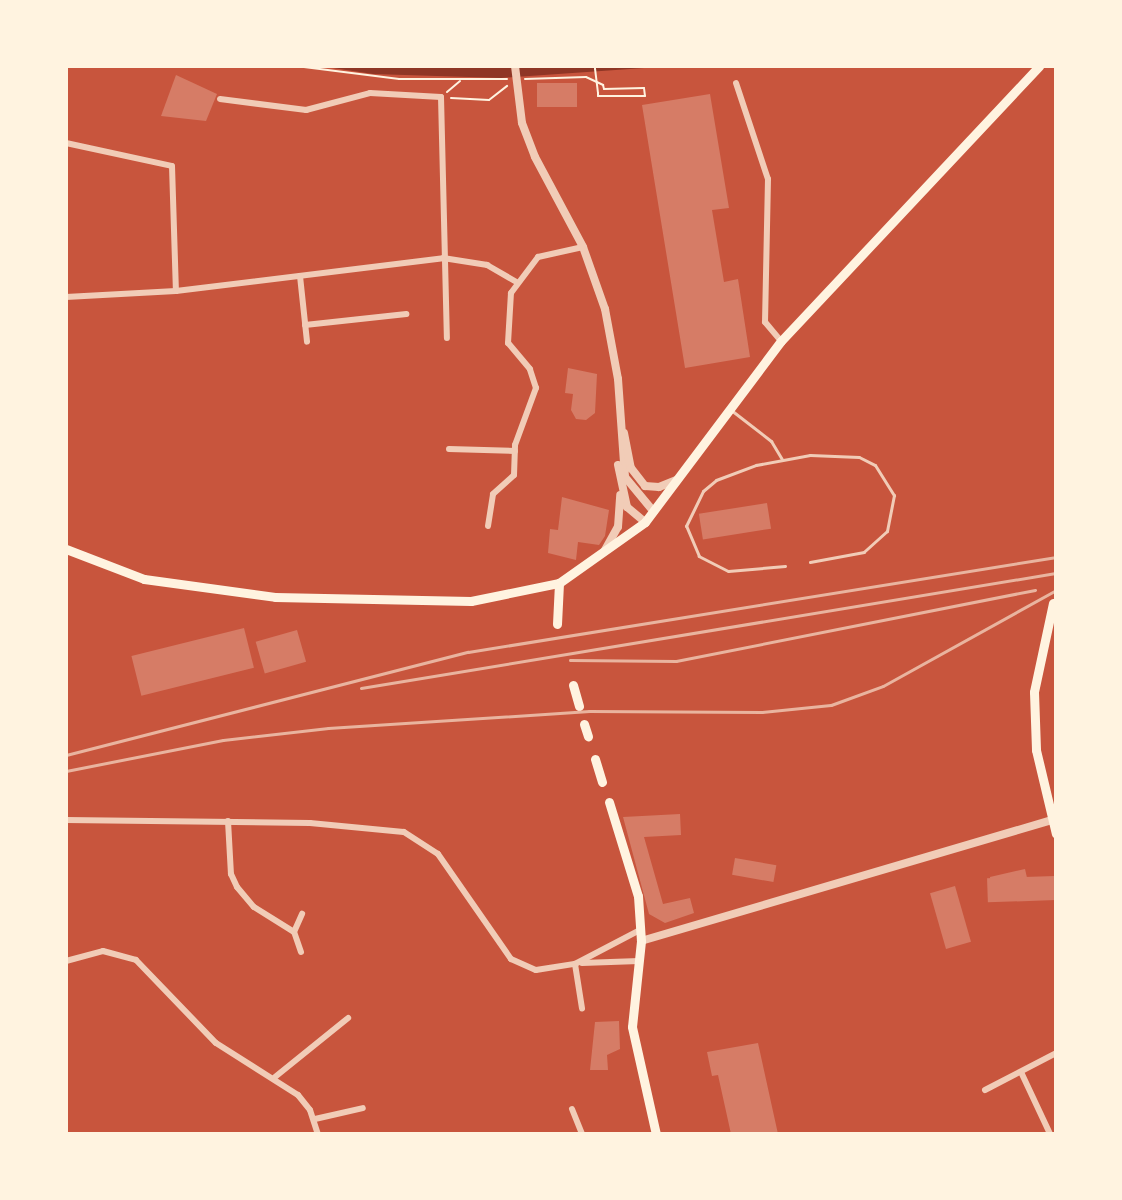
<!DOCTYPE html>
<html>
<head>
<meta charset="utf-8">
<style>
  body { margin:0 }
  #map { position:relative; width:1122px; height:1200px; overflow:hidden; background:#c8553d; font-family:"Noto Sans",sans-serif }
  div>[style] { position:absolute }
  .water>* { inset:0; background:#8f3625 }
  .building>* { inset:0; background:#d67c66; transform-origin:0 0 }
  .path>* { height:2px; margin:-1px; padding:0 1px; transform-origin:1px; border-radius:1px; background:#fff3e0 }
  .service>* { height:3px; margin:-1.5px; padding:0 1.5px; transform-origin:1.5px; border-radius:1.5px; background:#f1ccb7 }
  .minor>* { height:6px; margin:-3px; padding:0 3px; transform-origin:3px; border-radius:3px; background:#f1ccb7 }
  .tertiary>* { height:8px; margin:-4px; padding:0 4px; transform-origin:4px; border-radius:4px; background:#f1ccb7 }
  .secondary>* { height:9px; margin:-4.5px; padding:0 4.5px; transform-origin:4.5px; border-radius:4.5px; background:#fff3e0 }
  .rail>* { height:3px; margin:-1.5px; padding:0 1.5px; transform-origin:1.5px; border-radius:1.5px; background:#e9b49f }
  span { translate:-50% -50%; white-space:nowrap; text-align:center; line-height:1.15; -webkit-text-stroke:8px #fff3e0; paint-order:stroke }
  .frame { position:absolute; inset:0; border:68px solid #fff3e0; pointer-events:none }
</style>
</head>
<body>
<div id="map">
  <div class="water">
    <i style="clip-path:polygon(319px 66px,673px 66px,501px 78px,373px 74px)"></i>
  </div>
  <div class="building">
    <i style="clip-path:polygon(176px 75px,217px 94px,206px 121px,161px 116px)"></i>
    <i style="left:537px;top:83px;width:40px;height:24px"></i>
    <i style="clip-path:polygon(710px 94px,729px 208px,712px 210px,724px 282px,738px 279px,750px 357px,685px 368px,642px 105px)"></i>
    <i style="clip-path:polygon(568px 368px,597px 374px,595px 413px,586px 420px,576px 419px,571px 410px,573px 394px,565px 393px)"></i>
    <i style="clip-path:polygon(562px 497px,609px 510px,605px 536px,599px 545px,578px 542px,576px 560px,548px 553px,550px 529px,558px 530px)"></i>
    <i style="left:767px;top:503px;width:26px;height:69px;rotate:81deg"></i>
    <i style="left:244px;top:628px;width:41px;height:116px;rotate:76deg"></i>
    <i style="left:297px;top:630px;width:33px;height:43px;rotate:74deg"></i>
    <i style="clip-path:polygon(680px 814px,681px 835px,644px 837px,663px 904px,690px 898px,694px 913px,665px 923px,649px 914px,623px 817px)"></i>
    <i style="left:735px;top:858px;width:42px;height:17px;rotate:10deg"></i>
    <i style="left:1025px;top:869px;width:13px;height:36px;rotate:77deg"></i>
    <i style="left:1055px;top:876px;width:24px;height:68px;rotate:88deg"></i>
    <i style="left:955px;top:886px;width:58px;height:26px;rotate:74deg"></i>
    <i style="clip-path:polygon(619px 1021px,620px 1049px,607px 1055px,608px 1070px,590px 1070px,595px 1022px)"></i>
    <i style="clip-path:polygon(758px 1043px,778px 1134px,731px 1134px,718px 1075px,712px 1076px,707px 1052px)"></i>
  </div>
  <div class="path">
    <i style="left:296px;top:66px;width:104px;rotate:7.2deg"></i>
    <i style="left:399px;top:79px;width:108px"></i>
    <i style="left:525px;top:79px;width:61px;rotate:-1.9deg"></i>
    <i style="left:586px;top:77px;width:19px;rotate:25deg"></i>
    <i style="left:603px;top:85px;width:4px;rotate:76deg"></i>
    <i style="left:604px;top:89px;width:40px;rotate:-1.4deg"></i>
    <i style="left:644px;top:88px;width:8px;rotate:83deg"></i>
    <i style="left:645px;top:96px;width:47px;rotate:180deg"></i>
    <i style="left:598px;top:96px;width:3px;rotate:-90deg"></i>
    <i style="left:598px;top:93px;width:24px;rotate:-97deg"></i>
    <i style="left:595px;top:69px;width:3px;rotate:-90deg"></i>
    <i style="left:447px;top:92px;width:17px;rotate:-40deg"></i>
    <i style="left:451px;top:98px;width:38px;rotate:3deg"></i>
    <i style="left:489px;top:100px;width:23px;rotate:-38deg"></i>
  </div>
  <div class="service">
    <i style="left:731px;top:410px;width:51px;rotate:37.8deg"></i>
    <i style="left:771px;top:441px;width:21px;rotate:59deg"></i>
    <i style="left:785px;top:566px;width:57px;rotate:175deg"></i>
    <i style="left:728px;top:571px;width:33px;rotate:-153deg"></i>
    <i style="left:699px;top:556px;width:33px;rotate:-113deg"></i>
    <i style="left:686px;top:526px;width:39px;rotate:-64deg"></i>
    <i style="left:703px;top:491px;width:17px;rotate:-40deg"></i>
    <i style="left:716px;top:480px;width:43px;rotate:-20.6deg"></i>
    <i style="left:756px;top:465px;width:55px;rotate:-10.5deg"></i>
    <i style="left:810px;top:455px;width:49px;rotate:2.3deg"></i>
    <i style="left:859px;top:457px;width:18px;rotate:27deg"></i>
    <i style="left:875px;top:465px;width:36px;rotate:58deg"></i>
    <i style="left:894px;top:495px;width:37px;rotate:101deg"></i>
    <i style="left:887px;top:531px;width:31px;rotate:138deg"></i>
    <i style="left:864px;top:552px;width:55px;rotate:169.5deg"></i>
  </div>
  <div class="minor">
    <i style="left:736px;top:83px;width:101px;rotate:71.6deg"></i>
    <i style="left:768px;top:179px;width:143px;rotate:91.2deg"></i>
    <i style="left:765px;top:322px;width:25px;rotate:50deg"></i>
    <i style="left:220px;top:99px;width:87px;rotate:7.3deg"></i>
    <i style="left:306px;top:110px;width:66px;rotate:-14.9deg"></i>
    <i style="left:370px;top:93px;width:71px;rotate:3.2deg"></i>
    <i style="left:441px;top:97px;width:241px;rotate:88.6deg"></i>
    <i style="left:66px;top:143px;width:108px;rotate:12.2deg"></i>
    <i style="left:172px;top:166px;width:125px;rotate:88.2deg"></i>
    <i style="left:300px;top:276px;width:66px;rotate:83.9deg"></i>
    <i style="left:66px;top:297px;width:110px;rotate:-3.1deg"></i>
    <i style="left:176px;top:291px;width:269px;rotate:-7deg"></i>
    <i style="left:443px;top:258px;width:45px;rotate:9deg"></i>
    <i style="left:487px;top:265px;width:34px;rotate:30deg"></i>
    <i style="left:305px;top:325px;width:102px;rotate:-6.2deg"></i>
    <i style="left:449px;top:449px;width:66px;rotate:1.7deg"></i>
    <i style="left:488px;top:526px;width:32px;rotate:-81deg"></i>
    <i style="left:493px;top:494px;width:28px;rotate:-42deg"></i>
    <i style="left:514px;top:475px;width:30px;rotate:-88deg"></i>
    <i style="left:515px;top:445px;width:61px;rotate:-69.8deg"></i>
    <i style="left:536px;top:388px;width:20px;rotate:-108deg"></i>
    <i style="left:530px;top:369px;width:34px;rotate:-130deg"></i>
    <i style="left:508px;top:343px;width:50px;rotate:-86.6deg"></i>
    <i style="left:511px;top:293px;width:45px;rotate:-53.1deg"></i>
    <i style="left:538px;top:257px;width:46px;rotate:-12.5deg"></i>
    <i style="left:66px;top:820px;width:244px;rotate:0.7deg"></i>
    <i style="left:310px;top:823px;width:94px;rotate:5.5deg"></i>
    <i style="left:404px;top:832px;width:40px;rotate:32.9deg"></i>
    <i style="left:438px;top:854px;width:128px;rotate:55.2deg"></i>
    <i style="left:511px;top:959px;width:27px;rotate:24deg"></i>
    <i style="left:536px;top:970px;width:39px;rotate:-9deg"></i>
    <i style="left:575px;top:964px;width:73px;rotate:-27.6deg"></i>
    <i style="left:228px;top:821px;width:53px;rotate:86.8deg"></i>
    <i style="left:231px;top:874px;width:14px;rotate:65deg"></i>
    <i style="left:237px;top:887px;width:26px;rotate:50deg"></i>
    <i style="left:254px;top:907px;width:47px;rotate:32deg"></i>
    <i style="left:301px;top:952px;width:21px;rotate:-109deg"></i>
    <i style="left:294px;top:932px;width:20px;rotate:-66deg"></i>
    <i style="left:66px;top:961px;width:38px;rotate:-15deg"></i>
    <i style="left:103px;top:951px;width:34px;rotate:15deg"></i>
    <i style="left:136px;top:960px;width:115px;rotate:46.1deg"></i>
    <i style="left:216px;top:1043px;width:97px;rotate:32.4deg"></i>
    <i style="left:298px;top:1095px;width:19px;rotate:51deg"></i>
    <i style="left:310px;top:1110px;width:25px;rotate:72deg"></i>
    <i style="left:582px;top:963px;width:57px;rotate:-2deg"></i>
    <i style="left:575px;top:964px;width:45px;rotate:81deg"></i>
    <i style="left:1021px;top:1072px;width:68px;rotate:64.9deg"></i>
    <i style="left:275px;top:1077px;width:94px;rotate:-38.9deg"></i>
    <i style="left:985px;top:1090px;width:80px;rotate:-27.5deg"></i>
    <i style="left:572px;top:1109px;width:27px;rotate:68deg"></i>
    <i style="left:315px;top:1119px;width:49px;rotate:-12.9deg"></i>
  </div>
  <div class="tertiary">
    <i style="left:515px;top:66px;width:57px;rotate:83deg"></i>
    <i style="left:522px;top:123px;width:36px;rotate:69deg"></i>
    <i style="left:535px;top:157px;width:102px;rotate:61.9deg"></i>
    <i style="left:583px;top:247px;width:66px;rotate:70.5deg"></i>
    <i style="left:605px;top:309px;width:71px;rotate:79.5deg"></i>
    <i style="left:618px;top:379px;width:98px;rotate:85.9deg"></i>
    <i style="left:625px;top:477px;width:45px;rotate:50.4deg"></i>
    <i style="left:624px;top:433px;width:36px;rotate:79deg"></i>
    <i style="left:631px;top:468px;width:23px;rotate:52deg"></i>
    <i style="left:645px;top:486px;width:14px;rotate:4deg"></i>
    <i style="left:659px;top:487px;width:18px;rotate:-22deg"></i>
    <i style="left:618px;top:465px;width:43px;rotate:77.9deg"></i>
    <i style="left:627px;top:507px;width:23px;rotate:40deg"></i>
    <i style="left:605px;top:550px;width:26px;rotate:-61deg"></i>
    <i style="left:618px;top:527px;width:32px;rotate:-86deg"></i>
    <i style="left:641px;top:941px;width:427px;rotate:-16.4deg"></i>
  </div>
  <div class="secondary">
    <i style="left:66px;top:549px;width:84px;rotate:21deg"></i>
    <i style="left:144px;top:579px;width:132px;rotate:7.8deg"></i>
    <i style="left:275px;top:597px;width:196px;rotate:1.2deg"></i>
    <i style="left:471px;top:601px;width:90px;rotate:-11.6deg"></i>
    <i style="left:559px;top:583px;width:105px;rotate:-35.3deg"></i>
    <i style="left:645px;top:522px;width:226px;rotate:-53.1deg"></i>
    <i style="left:781px;top:341px;width:377px;rotate:-46.8deg"></i>
    <i style="left:1053px;top:603px;width:91px;rotate:102.1deg"></i>
    <i style="left:1034px;top:692px;width:58px;rotate:88deg"></i>
    <i style="left:1036px;top:750px;width:86px;rotate:76.6deg"></i>
    <i style="left:557px;top:624px;width:41px;rotate:-87.2deg"></i>
    <i style="left:573px;top:685px;width:22px;rotate:74deg"></i>
    <i style="left:584px;top:724px;width:13px;rotate:72deg"></i>
    <i style="left:595px;top:759px;width:24px;rotate:73deg"></i>
    <i style="left:609px;top:802px;width:98px;rotate:72.9deg"></i>
    <i style="left:638px;top:896px;width:45px;rotate:86.2deg"></i>
    <i style="left:641px;top:941px;width:86px;rotate:96deg"></i>
    <i style="left:632px;top:1027px;width:110px;rotate:77.4deg"></i>
  </div>
  <div class="rail">
    <i style="left:570px;top:660px;width:106px;rotate:0.5deg"></i>
    <i style="left:676px;top:661px;width:366px;rotate:-11.2deg"></i>
    <i style="left:361px;top:688px;width:704px;rotate:-9.4deg"></i>
    <i style="left:66px;top:755px;width:415px;rotate:-14.4deg"></i>
    <i style="left:468px;top:652px;width:596px;rotate:-9.18deg"></i>
    <i style="left:66px;top:771px;width:160px;rotate:-11.2deg"></i>
    <i style="left:223px;top:740px;width:106px;rotate:-6.5deg"></i>
    <i style="left:328px;top:728px;width:262px;rotate:-3.7deg"></i>
    <i style="left:589px;top:711px;width:173px;rotate:0.3deg"></i>
    <i style="left:762px;top:712px;width:69px;rotate:-5.8deg"></i>
    <i style="left:831px;top:705px;width:55px;rotate:-20.1deg"></i>
    <i style="left:883px;top:686px;width:198px;rotate:-29deg"></i>
  </div>
  <div class="frame"></div>
</div>
</body>
</html>
